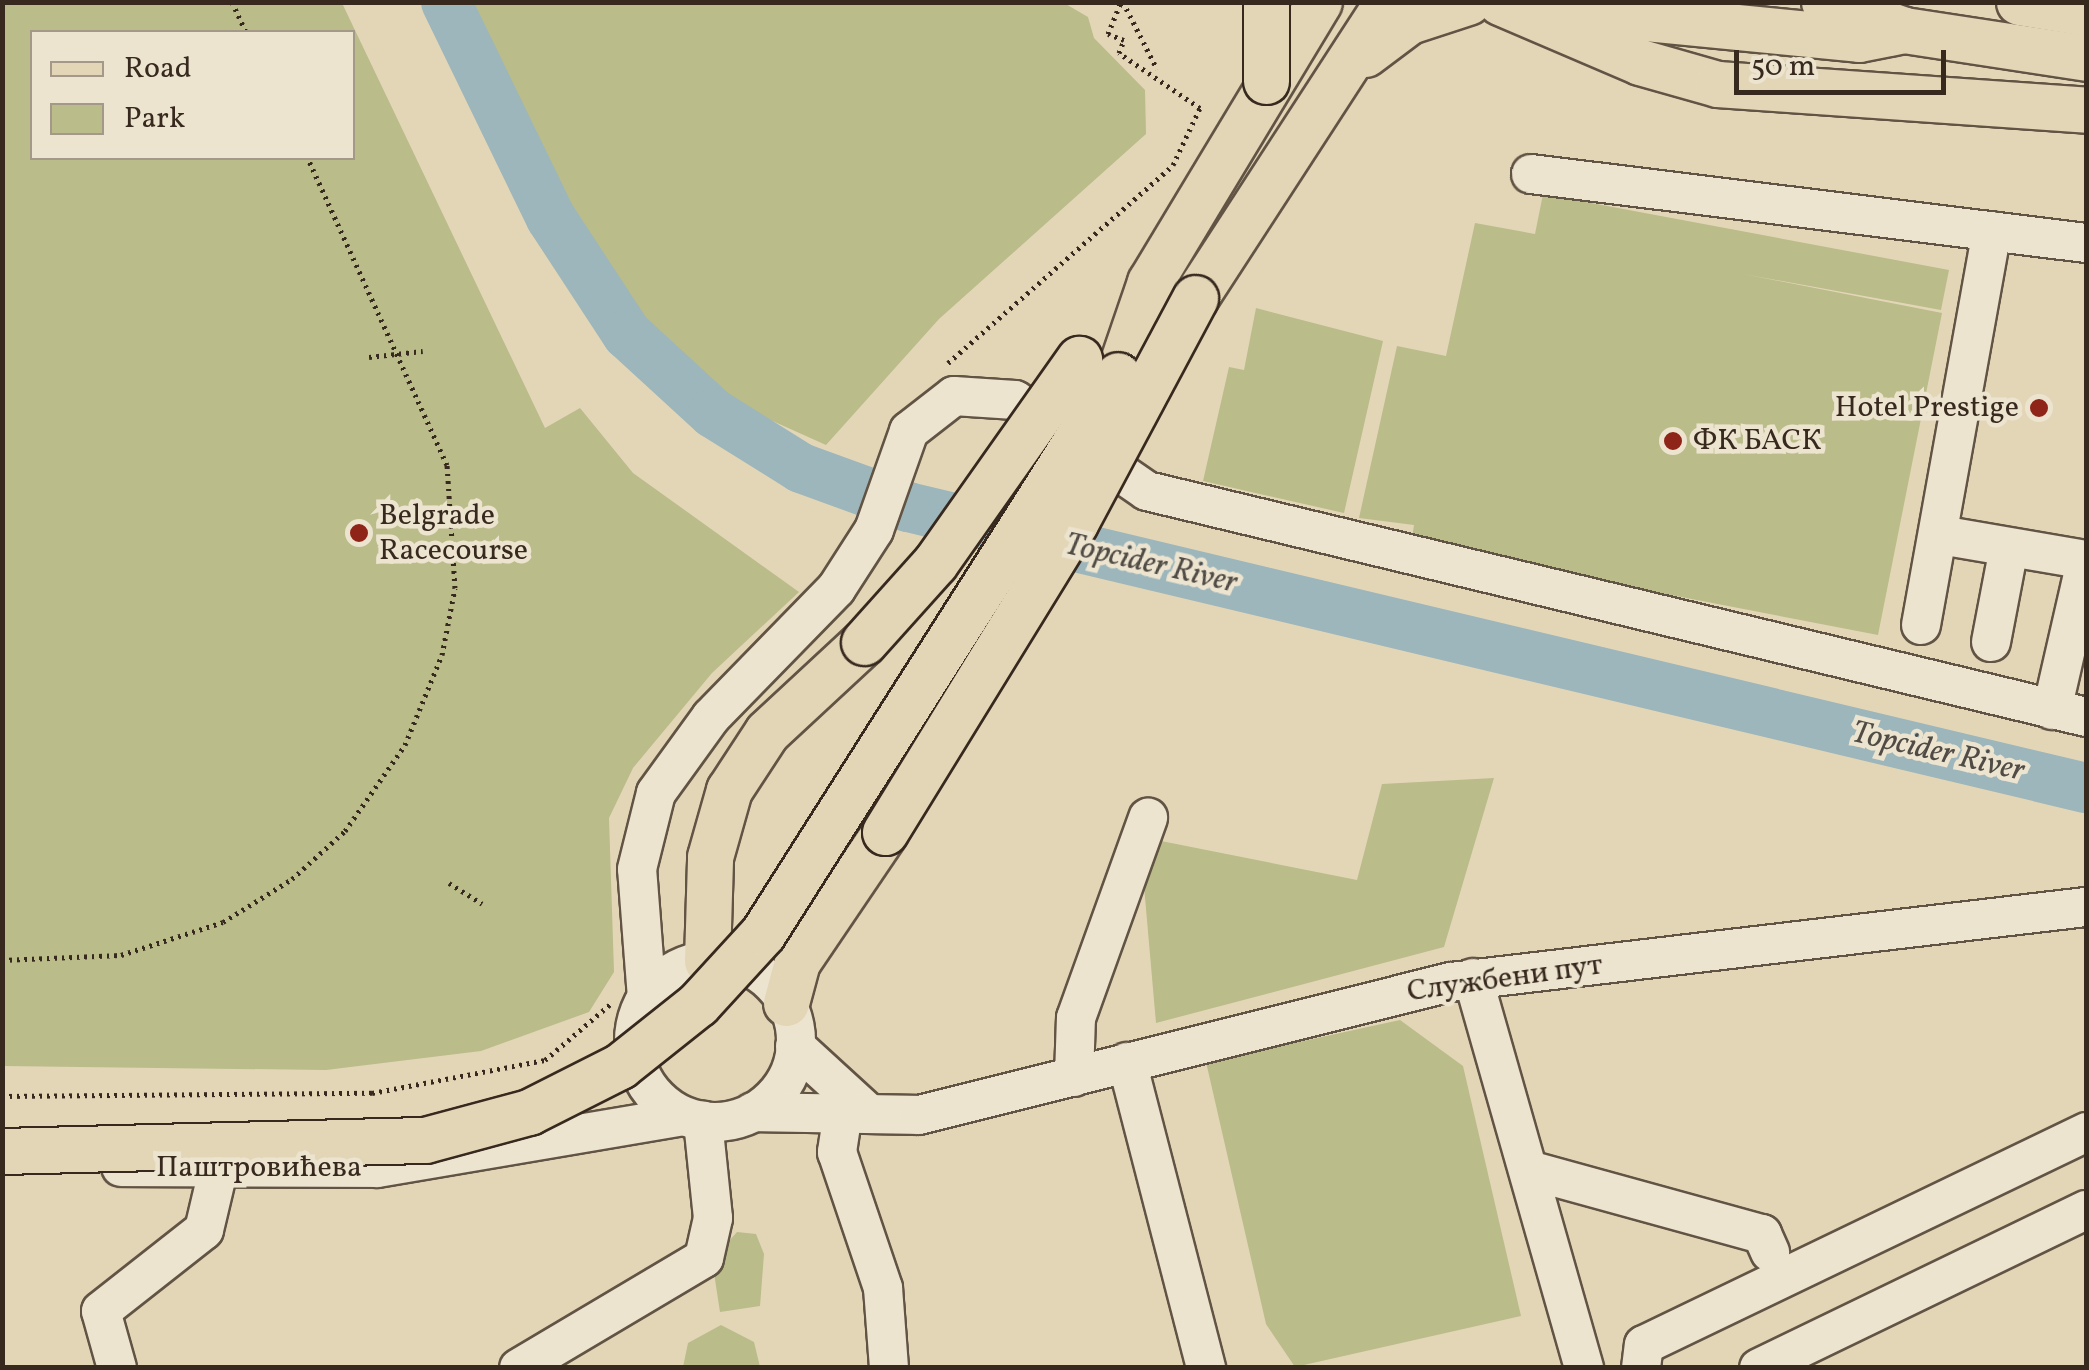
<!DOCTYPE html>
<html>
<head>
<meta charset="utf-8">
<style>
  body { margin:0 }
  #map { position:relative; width:2089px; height:1370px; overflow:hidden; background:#e3d6b7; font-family:Vollkorn,serif }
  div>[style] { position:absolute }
  .green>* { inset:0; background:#babc8a }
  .river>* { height:50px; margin:-25px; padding:0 25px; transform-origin:25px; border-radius:25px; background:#9cb6bb }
  .path>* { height:5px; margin-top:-2.5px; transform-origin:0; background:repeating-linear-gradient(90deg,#37291e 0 2.5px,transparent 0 7.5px) }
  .roads { filter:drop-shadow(2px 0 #625444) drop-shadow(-2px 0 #625444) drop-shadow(0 2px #625444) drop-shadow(0 -2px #625444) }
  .minor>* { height:38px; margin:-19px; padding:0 19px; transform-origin:19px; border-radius:19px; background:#ede4d0 }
  .minor>.ring { margin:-19px; padding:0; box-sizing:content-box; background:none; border:38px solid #ede4d0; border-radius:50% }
  .major>* { height:45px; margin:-22.5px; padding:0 22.5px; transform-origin:22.5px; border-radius:22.5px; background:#e3d6b7 }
  .bridges { filter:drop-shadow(2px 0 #37291e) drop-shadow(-2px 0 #37291e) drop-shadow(0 2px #37291e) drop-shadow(0 -2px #37291e) }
  .major-bridge>* { height:45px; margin:-22.5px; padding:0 22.5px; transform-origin:22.5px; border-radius:22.5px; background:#e3d6b7 }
  .dots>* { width:28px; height:28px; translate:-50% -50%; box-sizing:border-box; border:5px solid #ede4d0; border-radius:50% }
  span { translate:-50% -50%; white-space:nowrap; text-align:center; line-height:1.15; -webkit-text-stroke:9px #ede4d0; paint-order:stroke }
  .poi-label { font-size:30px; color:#37291e }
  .right { translate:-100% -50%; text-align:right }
  .left { translate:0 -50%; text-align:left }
  .street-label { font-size:30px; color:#37291e }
  .water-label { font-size:32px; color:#504c45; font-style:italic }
  .frame { position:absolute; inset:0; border:5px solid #37291e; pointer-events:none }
  .legend { position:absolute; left:30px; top:30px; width:325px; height:130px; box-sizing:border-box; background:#ede4d0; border:2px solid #a49989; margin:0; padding:12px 18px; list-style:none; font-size:30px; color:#37291e }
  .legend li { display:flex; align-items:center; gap:20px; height:50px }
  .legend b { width:50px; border:2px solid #a49989 }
  .scale { position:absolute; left:1734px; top:50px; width:212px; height:45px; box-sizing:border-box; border:5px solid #37291e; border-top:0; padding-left:12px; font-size:30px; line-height:35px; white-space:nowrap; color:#37291e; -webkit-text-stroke:8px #ede4d0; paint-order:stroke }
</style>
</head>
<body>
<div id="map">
  <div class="green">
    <i style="clip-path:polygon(evenodd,2px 3px,342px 3px,545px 428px,580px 408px,633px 473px,799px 592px,712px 673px,633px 768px,609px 818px,614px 972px,589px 1012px,481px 1051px,326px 1070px,3px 1066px,2px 3px,32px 32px,352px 32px,352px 158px,32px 158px,32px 32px)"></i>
    <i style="clip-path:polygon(461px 3px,1064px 3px,1088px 17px,1094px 38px,1145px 90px,1146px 134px,939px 319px,826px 445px,672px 376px,518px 121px)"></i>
    <i style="clip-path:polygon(1543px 194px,1949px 270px,1941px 310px,1743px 274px,1942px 313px,1878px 635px,1411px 545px,1414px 525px,1359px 518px,1397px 346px,1446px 356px,1475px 223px,1535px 234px)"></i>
    <i style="clip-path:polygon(1256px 308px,1383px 341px,1344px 513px,1203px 481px,1229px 367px,1244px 370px)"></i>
    <i style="clip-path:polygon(1494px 778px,1444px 947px,1156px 1023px,1144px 886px,1161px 841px,1357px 880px,1382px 784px)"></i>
    <i style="clip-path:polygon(1400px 1020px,1463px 1066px,1521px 1316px,1295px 1367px,1266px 1324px,1206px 1062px)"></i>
    <i style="clip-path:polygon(737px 1232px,756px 1234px,764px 1254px,760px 1306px,720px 1312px,712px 1260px)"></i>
    <i style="clip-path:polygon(721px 1325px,754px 1342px,760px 1367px,683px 1367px,688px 1343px)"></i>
  </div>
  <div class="river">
    <i style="left:446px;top:2px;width:240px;rotate:64.1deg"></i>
    <i style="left:551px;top:218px;width:139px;rotate:56.8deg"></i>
    <i style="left:627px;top:334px;width:117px;rotate:42.6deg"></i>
    <i style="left:713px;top:413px;width:104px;rotate:32deg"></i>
    <i style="left:801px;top:468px;width:114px;rotate:20deg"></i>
    <i style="left:908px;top:507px;width:1211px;rotate:13.42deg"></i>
  </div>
  <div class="path">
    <i style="left:232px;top:2px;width:33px;rotate:65deg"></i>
    <i style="left:1123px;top:2px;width:75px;rotate:63.1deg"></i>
    <i style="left:369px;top:357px;width:54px;rotate:-6.3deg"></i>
    <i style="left:948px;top:363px;width:300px;rotate:-41.3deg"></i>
    <i style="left:1173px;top:165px;width:63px;rotate:-64.7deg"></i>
    <i style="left:1200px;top:108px;width:98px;rotate:-145.8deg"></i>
    <i style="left:1119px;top:53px;width:14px;rotate:-69deg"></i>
    <i style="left:1124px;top:40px;width:17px;rotate:-159deg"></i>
    <i style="left:1108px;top:34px;width:35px;rotate:-68deg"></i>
    <i style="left:449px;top:883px;width:39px;rotate:32deg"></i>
    <i style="left:2px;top:960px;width:119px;rotate:-2.4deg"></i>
    <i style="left:121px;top:955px;width:107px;rotate:-17.9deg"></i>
    <i style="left:223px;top:922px;width:81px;rotate:-31.9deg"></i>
    <i style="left:292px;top:879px;width:72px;rotate:-42.2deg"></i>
    <i style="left:345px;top:831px;width:105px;rotate:-55.1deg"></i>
    <i style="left:405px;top:745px;width:97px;rotate:-67.7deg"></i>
    <i style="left:442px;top:655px;width:68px;rotate:-79deg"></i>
    <i style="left:455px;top:588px;width:123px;rotate:-93.7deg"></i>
    <i style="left:447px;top:465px;width:337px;rotate:-114.4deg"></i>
    <i style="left:2px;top:1096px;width:370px;rotate:-0.5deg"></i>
    <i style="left:372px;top:1093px;width:176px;rotate:-10.8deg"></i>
    <i style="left:545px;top:1060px;width:89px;rotate:-40.5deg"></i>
  </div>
  <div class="roads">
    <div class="minor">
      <i style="left:1531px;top:174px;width:559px;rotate:7.09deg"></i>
      <i style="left:1940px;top:535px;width:148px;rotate:9.7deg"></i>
      <i style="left:1921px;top:625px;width:400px;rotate:-79.8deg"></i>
      <i style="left:1991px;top:642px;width:96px;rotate:-79.2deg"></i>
      <i style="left:2052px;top:710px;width:153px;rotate:-77.1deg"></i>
      <i class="ring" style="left:634px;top:960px;width:124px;height:124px"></i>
      <i style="left:1473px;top:978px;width:405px;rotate:74.1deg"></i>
      <i style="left:647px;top:998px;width:129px;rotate:-94.4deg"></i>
      <i style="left:637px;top:869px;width:78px;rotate:-76deg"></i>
      <i style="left:656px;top:793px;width:94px;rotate:-54.1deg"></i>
      <i style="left:711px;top:717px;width:179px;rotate:-45.7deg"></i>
      <i style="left:836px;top:589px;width:70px;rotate:-57.2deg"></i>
      <i style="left:874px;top:530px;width:105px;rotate:-70.5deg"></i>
      <i style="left:909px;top:431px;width:57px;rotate:-37.9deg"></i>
      <i style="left:954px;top:396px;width:61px;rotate:3.8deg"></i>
      <i style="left:1015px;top:400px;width:160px;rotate:34.6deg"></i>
      <i style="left:1147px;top:491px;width:966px;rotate:13.53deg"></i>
      <i style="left:795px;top:1046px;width:96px;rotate:42.5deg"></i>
      <i style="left:1127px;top:1062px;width:316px;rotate:75.5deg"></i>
      <i style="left:1074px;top:1077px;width:59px;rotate:-88.1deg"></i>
      <i style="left:1076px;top:1018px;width:213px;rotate:-70.2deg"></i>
      <i style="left:845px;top:1099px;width:54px;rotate:98.6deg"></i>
      <i style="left:837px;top:1152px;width:144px;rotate:71.3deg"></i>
      <i style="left:883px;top:1288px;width:80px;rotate:85.7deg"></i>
      <i style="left:753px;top:1112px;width:166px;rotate:1deg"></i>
      <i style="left:919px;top:1115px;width:548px;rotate:-14.04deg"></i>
      <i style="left:1451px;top:982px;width:639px;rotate:-6.74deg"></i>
      <i style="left:121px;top:1167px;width:256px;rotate:0.2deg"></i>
      <i style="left:377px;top:1168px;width:310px;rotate:-9.6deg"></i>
      <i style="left:1529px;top:1170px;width:242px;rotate:15.4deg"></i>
      <i style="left:1762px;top:1234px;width:20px;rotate:66deg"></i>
      <i style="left:117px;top:1368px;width:59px;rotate:-105.7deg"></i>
      <i style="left:101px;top:1311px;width:131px;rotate:-38.2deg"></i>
      <i style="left:204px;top:1230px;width:61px;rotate:-76.7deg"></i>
      <i style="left:519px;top:1368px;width:215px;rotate:-30.7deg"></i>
      <i style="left:704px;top:1258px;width:41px;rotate:-77.3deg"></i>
      <i style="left:713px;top:1218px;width:98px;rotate:-95.9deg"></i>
      <i style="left:1641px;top:1368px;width:23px;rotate:-83deg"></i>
      <i style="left:1644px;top:1345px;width:491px;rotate:-25.7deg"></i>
      <i style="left:1759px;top:1368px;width:363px;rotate:-25.8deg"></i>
    </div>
    <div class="major">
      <i style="left:1500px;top:2px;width:152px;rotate:23.2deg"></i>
      <i style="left:1640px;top:62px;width:81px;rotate:15.8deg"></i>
      <i style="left:1718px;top:84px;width:369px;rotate:4deg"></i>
      <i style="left:1824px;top:2px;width:83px;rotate:19.1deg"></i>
      <i style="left:2019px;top:2px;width:68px;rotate:9.3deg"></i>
      <i style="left:1554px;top:9px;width:306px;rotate:5.6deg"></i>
      <i style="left:1859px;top:39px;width:46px;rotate:-11.3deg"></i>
      <i style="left:1904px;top:30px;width:184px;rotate:8.7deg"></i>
      <i style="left:1365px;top:54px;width:55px;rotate:-36.9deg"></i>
      <i style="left:1409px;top:21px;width:62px;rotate:-17.9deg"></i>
      <i style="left:1122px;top:364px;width:87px;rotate:-71.1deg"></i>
      <i style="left:1150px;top:282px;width:327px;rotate:-58.9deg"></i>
      <i style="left:1118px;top:375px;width:109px;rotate:-45deg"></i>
      <i style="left:1195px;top:298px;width:353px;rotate:-57deg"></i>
      <i style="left:707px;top:961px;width:104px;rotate:-88.3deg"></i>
      <i style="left:710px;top:857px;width:70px;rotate:-74.2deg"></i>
      <i style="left:729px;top:790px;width:69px;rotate:-56.8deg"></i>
      <i style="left:767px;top:732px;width:132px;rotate:-42.9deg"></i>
      <i style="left:786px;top:1003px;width:42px;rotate:-75deg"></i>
      <i style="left:797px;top:962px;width:157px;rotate:-55.9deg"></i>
    </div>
  </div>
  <div class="bridges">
    <div class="major-bridge">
      <i style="left:1266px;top:81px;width:79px;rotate:-90deg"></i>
      <i style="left:864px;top:642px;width:106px;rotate:-48.1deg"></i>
      <i style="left:935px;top:563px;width:250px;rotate:-54.8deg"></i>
      <i style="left:885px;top:832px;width:363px;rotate:-58.4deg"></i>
      <i style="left:1075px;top:523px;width:255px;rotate:-61.9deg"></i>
      <i style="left:2px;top:1151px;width:423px;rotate:-1.5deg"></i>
      <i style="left:425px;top:1140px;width:108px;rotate:-15.1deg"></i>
      <i style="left:529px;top:1112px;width:102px;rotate:-26.8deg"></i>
      <i style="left:620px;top:1066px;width:100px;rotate:-38.5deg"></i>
      <i style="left:698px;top:1004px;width:96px;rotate:-47.5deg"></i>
      <i style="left:763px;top:933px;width:661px;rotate:-57.54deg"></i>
    </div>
  </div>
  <div class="dots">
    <i style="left:2039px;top:408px;background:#8f2418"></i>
    <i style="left:1673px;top:441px;background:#8f2418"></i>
    <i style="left:359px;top:533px;background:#8f2418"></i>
  </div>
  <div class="poi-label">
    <span class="right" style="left:2019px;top:408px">Hotel Prestige</span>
    <span class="left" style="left:1693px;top:441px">ФК БАСК</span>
    <span class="left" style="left:379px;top:533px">Belgrade<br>Racecourse</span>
  </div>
  <div class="street-label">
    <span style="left:1505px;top:979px;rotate:-8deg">Службени пут</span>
    <span style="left:259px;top:1168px">Паштровићева</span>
  </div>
  <div class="water-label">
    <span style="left:1151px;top:565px;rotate:13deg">Topcider River</span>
    <span style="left:1938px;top:753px;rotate:13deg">Topcider River</span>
  </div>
  <div class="frame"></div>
  <ul class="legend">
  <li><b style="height:12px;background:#e3d6b7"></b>Road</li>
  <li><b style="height:28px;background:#babc8a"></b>Park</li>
  </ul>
  <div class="scale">50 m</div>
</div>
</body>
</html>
